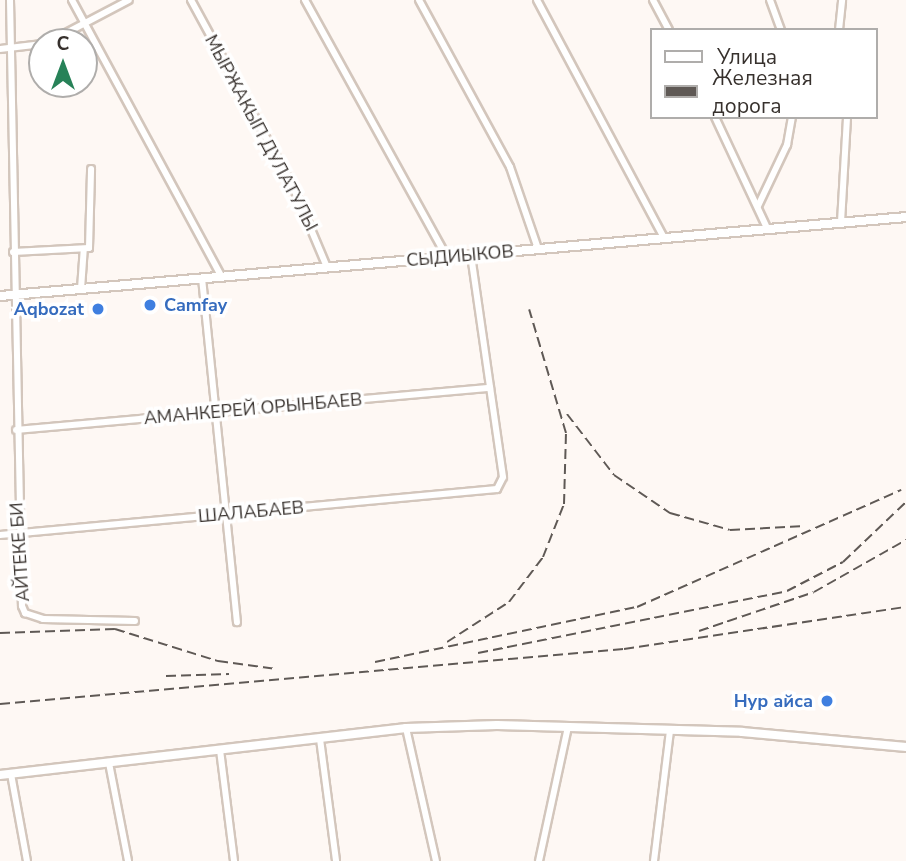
<!DOCTYPE html>
<html>
<head>
<meta charset="utf-8">
<style>
  body { margin:0 }
  #map { position:relative; width:906px; height:861px; overflow:hidden; background:#fef8f4; font-family:"Nunito Sans",sans-serif }
  div>[style] { position:absolute }
  .roads { filter:drop-shadow(2px 0 #d3c6bc) drop-shadow(-2px 0 #d3c6bc) drop-shadow(0 2px #d3c6bc) drop-shadow(0 -2px #d3c6bc) }
  .minor>* { height:6px; margin:-3px; padding:0 3px; transform-origin:3px; border-radius:3px; background:#fff }
  .tertiary>* { height:8px; margin:-4px; padding:0 4px; transform-origin:4px; border-radius:4px; background:#fff }
  .rail>* { height:2px; margin-top:-1px; transform-origin:0; background:repeating-linear-gradient(90deg,#5f5955 0 10px,transparent 0 15px) }
  .dots>* { width:19px; height:19px; translate:-50% -50%; box-sizing:border-box; border:4px solid #fff; border-radius:50% }
  span { translate:-50% -50%; white-space:nowrap; text-align:center; line-height:1.15; -webkit-text-stroke:7px #fff; paint-order:stroke }
  .street-label { font-size:18px; color:#37312d }
  .shop-label { font-size:18px; color:#366cbe; font-weight:700 }
  .left { translate:0 -50%; text-align:left }
  .right { translate:-100% -50%; text-align:right }
  .legend { position:absolute; left:650px; top:28px; width:228px; height:91px; box-sizing:border-box; background:#fff; border:2px solid #afadab; margin:0; padding:9px 12px; list-style:none; font-size:21px; color:#37312d }
  .legend li { display:flex; align-items:center; gap:14px; height:35px }
  .legend b { width:35px; border:2px solid #afadab }
  .north { position:absolute; left:28px; top:28px; width:70px; height:70px; box-sizing:border-box; background:#fff; border:2px solid #afadab; border-radius:50%; rotate:0deg; font-size:19px; font-weight:700; line-height:28px; text-align:center; color:#37312d }
  .north::after { content:''; display:block; margin:auto; width:24px; height:32px; background:#278258; clip-path:polygon(50% 0,100% 100%,50% 72%,0 100%) }
</style>
</head>
<body>
<div id="map">
  <div class="roads">
    <div class="minor">
      <i style="left:10px;top:0;width:606px;rotate:88.87deg"></i>
      <i style="left:22px;top:606px;width:8px;rotate:67deg"></i>
      <i style="left:25px;top:613px;width:19px;rotate:18deg"></i>
      <i style="left:43px;top:619px;width:92px;rotate:1.2deg"></i>
      <i style="left:72px;top:0;width:314px;rotate:61.6deg"></i>
      <i style="left:191px;top:0;width:215px;rotate:61.4deg"></i>
      <i style="left:294px;top:189px;width:85px;rotate:67.1deg"></i>
      <i style="left:305px;top:0;width:294px;rotate:61.1deg"></i>
      <i style="left:419px;top:0;width:190px;rotate:61.4deg"></i>
      <i style="left:510px;top:167px;width:87px;rotate:71.1deg"></i>
      <i style="left:537px;top:0;width:270px;rotate:61.9deg"></i>
      <i style="left:653px;top:0;width:34px;rotate:62deg"></i>
      <i style="left:770px;top:0;width:32px;rotate:70deg"></i>
      <i style="left:839px;top:30px;width:30px;rotate:-84deg"></i>
      <i style="left:49px;top:42px;width:90px;rotate:-27.7deg"></i>
      <i style="left:0;top:49px;width:42px;rotate:-6.8deg"></i>
      <i style="left:715px;top:117px;width:123px;rotate:64.9deg"></i>
      <i style="left:758px;top:206px;width:68px;rotate:-64.6deg"></i>
      <i style="left:787px;top:145px;width:28px;rotate:-80deg"></i>
      <i style="left:841px;top:222px;width:105px;rotate:-86.7deg"></i>
      <i style="left:13px;top:252px;width:76px;rotate:-3deg"></i>
      <i style="left:89px;top:248px;width:79px;rotate:-88.5deg"></i>
      <i style="left:202px;top:278px;width:346px;rotate:84.2deg"></i>
      <i style="left:81px;top:289px;width:39px;rotate:-86deg"></i>
      <i style="left:16px;top:430px;width:476px;rotate:-5.1deg"></i>
      <i style="left:0;top:535px;width:499px;rotate:-5.3deg"></i>
      <i style="left:497px;top:489px;width:13px;rotate:-63deg"></i>
      <i style="left:503px;top:477px;width:223px;rotate:-98.2deg"></i>
      <i style="left:406px;top:728px;width:136px;rotate:77.3deg"></i>
      <i style="left:320px;top:739px;width:123px;rotate:82.5deg"></i>
      <i style="left:220px;top:750px;width:112px;rotate:82.8deg"></i>
      <i style="left:109px;top:763px;width:100px;rotate:79deg"></i>
      <i style="left:11px;top:774px;width:88px;rotate:79.6deg"></i>
      <i style="left:539px;top:861px;width:137px;rotate:-77.8deg"></i>
      <i style="left:654px;top:861px;width:132px;rotate:-83deg"></i>
    </div>
    <div class="tertiary">
      <i style="left:0;top:296px;width:909px;rotate:-4.98deg"></i>
      <i style="left:0;top:775px;width:409px;rotate:-6.6deg"></i>
      <i style="left:406px;top:728px;width:91px;rotate:-1.9deg"></i>
      <i style="left:497px;top:725px;width:245px;rotate:1.6deg"></i>
      <i style="left:742px;top:732px;width:165px;rotate:5.2deg"></i>
    </div>
  </div>
  <div class="rail">
    <i style="left:567px;top:414px;width:77px;rotate:52.4deg"></i>
    <i style="left:614px;top:475px;width:68px;rotate:34.2deg"></i>
    <i style="left:670px;top:513px;width:62px;rotate:15.8deg"></i>
    <i style="left:730px;top:530px;width:75px;rotate:-3.1deg"></i>
    <i style="left:699px;top:631px;width:121px;rotate:-18.7deg"></i>
    <i style="left:814px;top:592px;width:106px;rotate:-29.5deg"></i>
    <i style="left:0;top:633px;width:115px;rotate:-2deg"></i>
    <i style="left:115px;top:629px;width:108px;rotate:17.3deg"></i>
    <i style="left:218px;top:661px;width:59px;rotate:7.9deg"></i>
    <i style="left:447px;top:642px;width:74px;rotate:-32.8deg"></i>
    <i style="left:509px;top:602px;width:56px;rotate:-52.9deg"></i>
    <i style="left:543px;top:557px;width:57px;rotate:-68.4deg"></i>
    <i style="left:564px;top:504px;width:71px;rotate:-88.4deg"></i>
    <i style="left:566px;top:433px;width:129px;rotate:-106.6deg"></i>
    <i style="left:478px;top:653px;width:315px;rotate:-11.3deg"></i>
    <i style="left:787px;top:591px;width:63px;rotate:-27.4deg"></i>
    <i style="left:843px;top:562px;width:87px;rotate:-43.6deg"></i>
    <i style="left:375px;top:662px;width:268px;rotate:-11.9deg"></i>
    <i style="left:637px;top:607px;width:289px;rotate:-23.9deg"></i>
    <i style="left:166px;top:676px;width:63px;rotate:-1.8deg"></i>
    <i style="left:0;top:704px;width:626px;rotate:-5.04deg"></i>
    <i style="left:624px;top:649px;width:285px;rotate:-8.5deg"></i>
  </div>
  <div class="dots">
    <i style="left:150px;top:305px;background:#3f7fe0"></i>
    <i style="left:98px;top:309px;background:#3f7fe0"></i>
    <i style="left:827px;top:701px;background:#3f7fe0"></i>
  </div>
  <div class="street-label">
    <span style="left:261px;top:133px;rotate:62deg">МЫРЖАКЫП ДУЛАТУЛЫ</span>
    <span style="left:460px;top:256px;rotate:-5deg">СЫДИЫКОВ</span>
    <span style="left:253px;top:409px;rotate:-5deg">АМАНКЕРЕЙ ОРЫНБАЕВ</span>
    <span style="left:251px;top:512px;rotate:-5deg">ШАЛАБАЕВ</span>
    <span style="left:20px;top:552px;rotate:-94deg">АЙТЕКЕ БИ</span>
  </div>
  <div class="shop-label">
    <span class="left" style="left:164px;top:305px">Camfay</span>
    <span class="right" style="left:84px;top:309px">Aqbozat</span>
    <span class="right" style="left:813px;top:701px">Нур айса</span>
  </div>
  <ul class="legend">
  <li><b style="height:9px;background:#fff"></b>Улица</li>
  <li><b style="height:9px;background:#5f5955"></b>Железная дорога</li>
  </ul>
  <div class="north">С</div>
</div>
</body>
</html>
